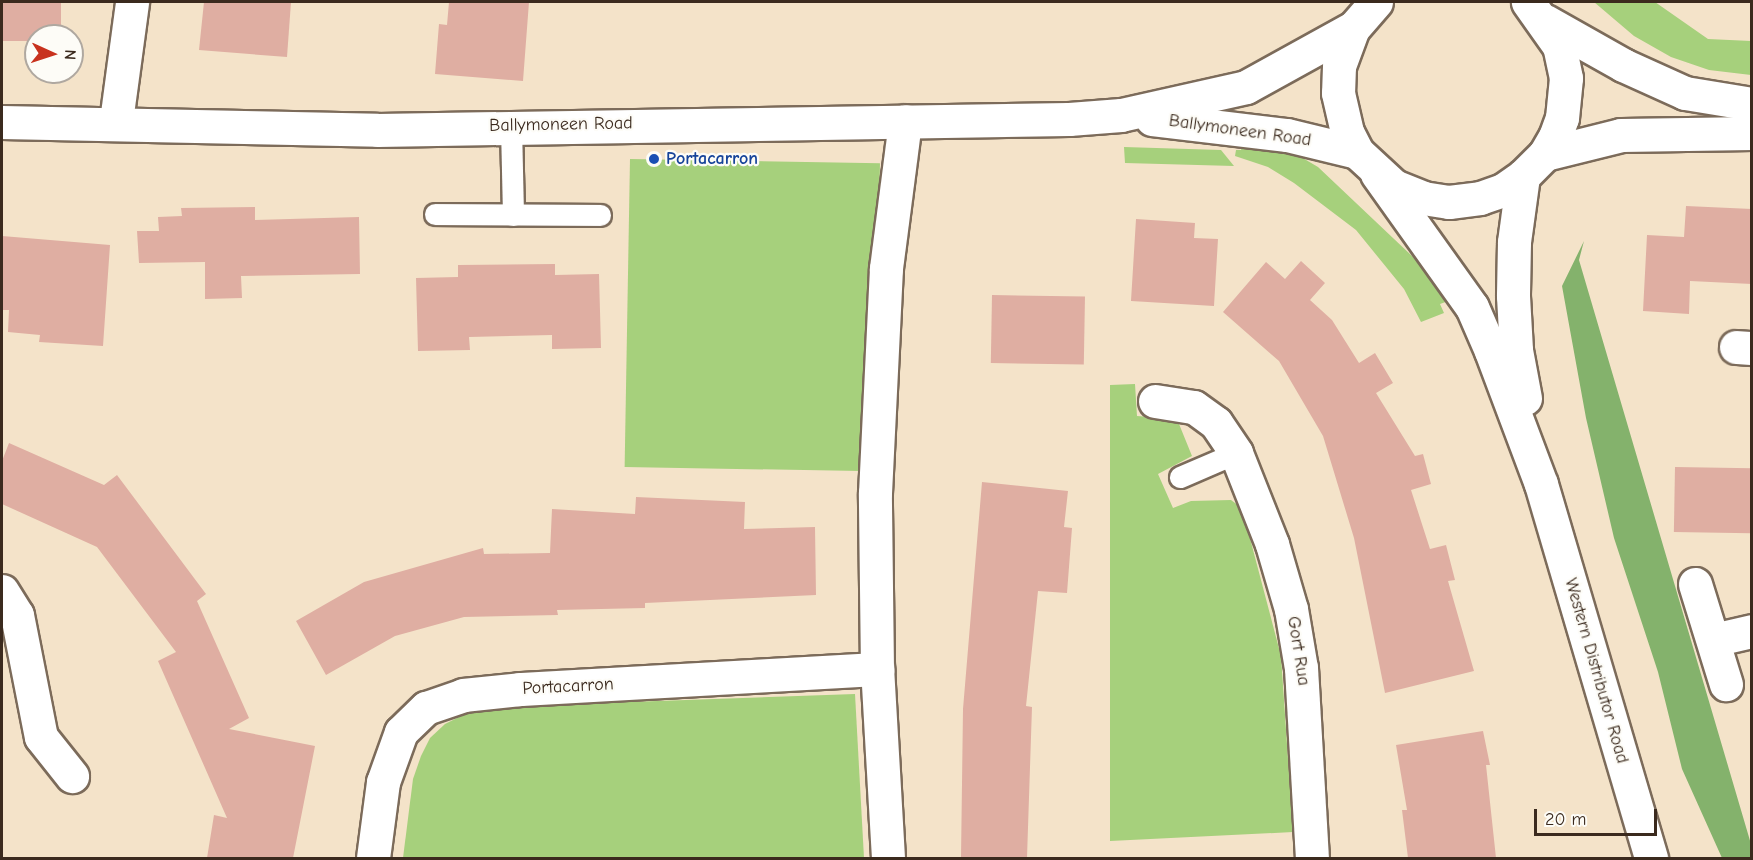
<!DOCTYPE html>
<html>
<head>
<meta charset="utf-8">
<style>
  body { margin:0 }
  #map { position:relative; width:1753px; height:860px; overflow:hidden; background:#f4e3c9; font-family:"Comic Neue",sans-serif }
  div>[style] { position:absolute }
  .green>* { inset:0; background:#a6d07c; transform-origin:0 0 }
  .forest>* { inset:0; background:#84b26c }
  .building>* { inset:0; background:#dfaea2; transform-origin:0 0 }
  .roads { filter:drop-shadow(2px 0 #7c6b5a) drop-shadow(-2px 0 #7c6b5a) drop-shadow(0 2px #7c6b5a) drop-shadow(0 -2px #7c6b5a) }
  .lane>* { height:21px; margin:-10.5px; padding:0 10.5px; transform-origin:10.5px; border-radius:10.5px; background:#fff }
  .street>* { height:33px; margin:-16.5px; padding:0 16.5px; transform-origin:16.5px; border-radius:16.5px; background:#fff }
  .secondary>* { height:33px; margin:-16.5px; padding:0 16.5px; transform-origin:16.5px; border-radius:16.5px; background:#fff }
  .dots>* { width:16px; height:16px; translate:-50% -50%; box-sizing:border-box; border:3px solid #fdfcf7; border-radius:50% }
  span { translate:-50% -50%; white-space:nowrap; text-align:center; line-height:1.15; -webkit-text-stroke:4.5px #fdfcf7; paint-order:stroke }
  .street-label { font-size:18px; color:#3b2a1e }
  .transit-label { font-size:18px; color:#164399; font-weight:700 }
  .left { translate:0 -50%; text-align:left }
  .frame { position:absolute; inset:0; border:3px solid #3b2a1e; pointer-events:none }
  .north { position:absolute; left:24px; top:24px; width:60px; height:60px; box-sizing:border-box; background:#fdfcf7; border:2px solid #afa8a0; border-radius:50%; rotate:93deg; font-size:16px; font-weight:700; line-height:24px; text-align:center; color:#3b2a1e }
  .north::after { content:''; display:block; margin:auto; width:21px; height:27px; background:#c8321e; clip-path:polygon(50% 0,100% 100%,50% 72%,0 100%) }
  .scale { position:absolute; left:1534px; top:809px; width:123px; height:27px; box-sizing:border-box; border:3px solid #3b2a1e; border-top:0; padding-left:8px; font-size:18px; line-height:21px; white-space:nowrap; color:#3b2a1e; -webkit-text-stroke:4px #fdfcf7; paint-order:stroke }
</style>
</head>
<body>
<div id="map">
  <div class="green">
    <i style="clip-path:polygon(1594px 2px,1655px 2px,1708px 39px,1751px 41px,1751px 75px,1709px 70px,1671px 57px,1634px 36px)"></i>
    <i style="clip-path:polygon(1243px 140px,1289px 150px,1318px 167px,1412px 256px,1451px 300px,1440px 304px,1444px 313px,1421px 322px,1404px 289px,1356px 230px,1294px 183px,1268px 167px,1235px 156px,1236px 150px,1241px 150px)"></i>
    <i style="clip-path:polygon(1124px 147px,1221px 150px,1234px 166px,1125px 163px)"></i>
    <i style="left:630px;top:159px;width:250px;height:308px;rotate:1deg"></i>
    <i style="clip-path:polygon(1135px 384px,1137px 416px,1177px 419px,1192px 456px,1158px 474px,1173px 508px,1191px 501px,1231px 500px,1239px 506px,1247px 527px,1281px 656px,1293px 832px,1110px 841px,1110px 385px)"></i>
    <i style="clip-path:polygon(855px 694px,864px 858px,403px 858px,413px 779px,421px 756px,430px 738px,445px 724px,465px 714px,484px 707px)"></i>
  </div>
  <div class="forest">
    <i style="clip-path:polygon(1584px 241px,1579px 260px,1751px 844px,1751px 858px,1722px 858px,1682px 769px,1658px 672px,1614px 538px,1586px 418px,1562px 286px)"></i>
  </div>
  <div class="building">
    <i style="clip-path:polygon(2px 2px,61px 2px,61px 36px,36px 36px,36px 41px,2px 41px)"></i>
    <i style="clip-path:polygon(204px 2px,291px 2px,287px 57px,199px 50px)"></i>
    <i style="clip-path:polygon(449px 2px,529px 2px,523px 81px,435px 74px,439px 24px,447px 25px)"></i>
    <i style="clip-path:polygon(1686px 206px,1752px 209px,1752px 284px,1690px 281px,1689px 314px,1643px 311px,1647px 235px,1684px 237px)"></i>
    <i style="clip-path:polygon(255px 207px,255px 220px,359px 217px,360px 274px,241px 276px,242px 298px,205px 299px,205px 262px,139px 263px,137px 231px,159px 231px,158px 217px,182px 216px,181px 208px)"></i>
    <i style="clip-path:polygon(1136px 219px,1195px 223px,1194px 238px,1218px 239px,1214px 306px,1131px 301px)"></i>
    <i style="clip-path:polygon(2px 236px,110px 245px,103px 346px,39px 342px,40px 335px,8px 332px,9px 310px,2px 310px)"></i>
    <i style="clip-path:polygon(1301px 261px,1325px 283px,1310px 300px,1332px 320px,1359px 363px,1375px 353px,1393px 383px,1376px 393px,1415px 456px,1423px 454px,1431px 484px,1411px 490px,1430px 549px,1446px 545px,1455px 580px,1448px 581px,1474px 671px,1385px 693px,1354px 538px,1323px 436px,1279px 361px,1223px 312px,1266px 262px,1285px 279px)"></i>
    <i style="clip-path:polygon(555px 264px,555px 275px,599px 274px,601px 348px,552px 349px,552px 335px,469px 337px,470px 350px,418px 351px,416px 278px,458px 277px,458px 265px)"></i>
    <i style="left:992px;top:295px;width:93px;height:68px;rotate:1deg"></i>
    <i style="clip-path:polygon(9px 443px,104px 485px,117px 475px,206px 594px,197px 601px,249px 718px,229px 729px,315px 746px,293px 858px,207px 858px,214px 815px,227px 818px,158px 661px,176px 652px,97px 547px,2px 504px,2px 461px)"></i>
    <i style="left:1675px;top:467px;width:77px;height:65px;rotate:1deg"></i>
    <i style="clip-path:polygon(982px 482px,1068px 491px,1064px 527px,1072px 528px,1067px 593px,1038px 591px,1026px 706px,1032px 707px,1027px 858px,961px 858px,963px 709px)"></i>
    <i style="clip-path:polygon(636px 497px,745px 502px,744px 529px,815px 527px,816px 595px,645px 603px,645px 608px,557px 610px,558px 615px,464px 617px,395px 636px,326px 675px,296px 621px,364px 582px,483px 548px,484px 554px,550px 553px,552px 509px,635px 514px)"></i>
    <i style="clip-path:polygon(1483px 731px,1490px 765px,1486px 765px,1496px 858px,1408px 858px,1402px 810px,1407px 810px,1396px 745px)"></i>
  </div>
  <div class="roads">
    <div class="lane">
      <i style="left:511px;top:126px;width:89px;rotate:88.7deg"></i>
      <i style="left:435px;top:214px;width:165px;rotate:0.3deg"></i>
      <i style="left:1180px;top:477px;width:61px;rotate:-23.2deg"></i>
    </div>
    <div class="street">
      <i style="left:116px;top:121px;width:120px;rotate:-82.3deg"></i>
      <i style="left:1736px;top:347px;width:16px;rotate:4deg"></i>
      <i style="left:1155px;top:401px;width:39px;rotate:9deg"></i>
      <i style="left:1194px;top:407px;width:27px;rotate:36deg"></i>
      <i style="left:1216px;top:423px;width:36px;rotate:56deg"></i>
      <i style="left:1236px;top:453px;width:98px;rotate:68.4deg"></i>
      <i style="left:1272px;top:544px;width:68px;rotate:73.7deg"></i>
      <i style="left:1291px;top:609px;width:60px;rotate:80.4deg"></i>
      <i style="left:1301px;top:668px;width:190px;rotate:86.7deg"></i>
      <i style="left:1695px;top:584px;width:105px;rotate:72.8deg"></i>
      <i style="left:2px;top:591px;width:28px;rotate:58deg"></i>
      <i style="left:17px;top:615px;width:124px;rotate:78.9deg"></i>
      <i style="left:41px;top:737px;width:50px;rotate:51.5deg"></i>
      <i style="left:1713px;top:640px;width:40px;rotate:-13deg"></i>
      <i style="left:373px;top:858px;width:77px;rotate:-82.5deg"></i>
      <i style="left:383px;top:782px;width:53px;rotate:-70.2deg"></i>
      <i style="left:401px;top:732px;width:35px;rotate:-44deg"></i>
      <i style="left:426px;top:708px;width:39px;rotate:-19deg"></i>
      <i style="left:463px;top:695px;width:57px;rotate:-6deg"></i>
      <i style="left:520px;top:689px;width:358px;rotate:-3.2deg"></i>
      <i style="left:888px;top:858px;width:189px;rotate:-93.3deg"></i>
      <i style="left:877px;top:669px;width:176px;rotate:-90.7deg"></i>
      <i style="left:875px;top:493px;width:225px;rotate:-87.2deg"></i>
      <i style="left:886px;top:268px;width:148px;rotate:-82.6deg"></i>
    </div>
    <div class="secondary">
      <i style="left:1376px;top:2px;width:35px;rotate:131deg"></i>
      <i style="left:1353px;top:28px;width:40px;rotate:110.2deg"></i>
      <i style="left:1339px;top:66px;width:27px;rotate:92deg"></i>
      <i style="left:1338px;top:93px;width:40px;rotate:77deg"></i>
      <i style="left:1347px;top:132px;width:22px;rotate:63deg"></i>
      <i style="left:1357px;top:152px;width:50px;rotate:42.6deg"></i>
      <i style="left:1394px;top:186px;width:31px;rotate:22deg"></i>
      <i style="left:1423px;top:198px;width:26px;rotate:9deg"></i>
      <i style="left:1449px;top:202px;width:31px;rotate:-7deg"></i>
      <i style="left:1480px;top:198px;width:24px;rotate:-19deg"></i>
      <i style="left:1503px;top:190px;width:24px;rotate:-35deg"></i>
      <i style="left:1523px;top:176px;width:31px;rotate:-45deg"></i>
      <i style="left:1545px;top:154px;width:20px;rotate:-60deg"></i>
      <i style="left:1555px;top:137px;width:20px;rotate:-70deg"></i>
      <i style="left:1562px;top:118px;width:40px;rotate:-84.3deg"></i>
      <i style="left:1566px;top:78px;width:33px;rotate:-102deg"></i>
      <i style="left:1559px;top:46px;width:54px;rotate:-125.2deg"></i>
      <i style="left:1545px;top:21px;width:90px;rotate:29.4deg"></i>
      <i style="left:1623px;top:65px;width:68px;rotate:24.3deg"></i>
      <i style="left:1685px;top:93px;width:68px;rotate:9.3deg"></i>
      <i style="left:1152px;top:119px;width:136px;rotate:6.8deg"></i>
      <i style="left:1287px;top:135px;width:72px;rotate:13.7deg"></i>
      <i style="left:2px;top:122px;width:375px;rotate:1.2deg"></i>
      <i style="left:377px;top:130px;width:692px;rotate:-0.91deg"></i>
      <i style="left:1069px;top:119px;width:52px;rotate:-4.4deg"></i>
      <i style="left:1121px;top:115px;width:128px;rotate:-12.6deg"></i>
      <i style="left:1246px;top:87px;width:122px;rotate:-28.9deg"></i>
      <i style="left:1545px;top:154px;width:78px;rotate:-14deg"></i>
      <i style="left:1621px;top:135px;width:131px;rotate:-0.9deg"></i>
      <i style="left:1377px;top:174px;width:163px;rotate:54.5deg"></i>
      <i style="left:1472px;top:307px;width:48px;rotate:66.6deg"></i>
      <i style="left:1491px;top:351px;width:142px;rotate:69.4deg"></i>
      <i style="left:1541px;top:484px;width:390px;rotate:73.6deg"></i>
      <i style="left:1523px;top:176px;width:67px;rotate:97.8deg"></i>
      <i style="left:1514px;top:242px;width:54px;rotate:91.1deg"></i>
      <i style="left:1513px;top:296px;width:54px;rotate:86.8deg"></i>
      <i style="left:1516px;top:350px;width:49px;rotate:79.4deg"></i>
    </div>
  </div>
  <div class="dots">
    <i style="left:654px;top:159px;background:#1a4fb4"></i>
  </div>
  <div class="street-label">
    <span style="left:561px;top:125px;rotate:-1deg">Ballymoneen Road</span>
    <span style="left:1240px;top:131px;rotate:8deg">Ballymoneen Road</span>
    <span style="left:1298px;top:651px;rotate:81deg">Gort Rua</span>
    <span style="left:1596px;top:671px;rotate:74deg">Western Distributor Road</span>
    <span style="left:568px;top:687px;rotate:-3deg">Portacarron</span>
  </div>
  <div class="transit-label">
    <span class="left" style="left:666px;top:159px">Portacarron</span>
  </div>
  <div class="frame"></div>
  <div class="north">N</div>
  <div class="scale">20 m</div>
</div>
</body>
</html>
